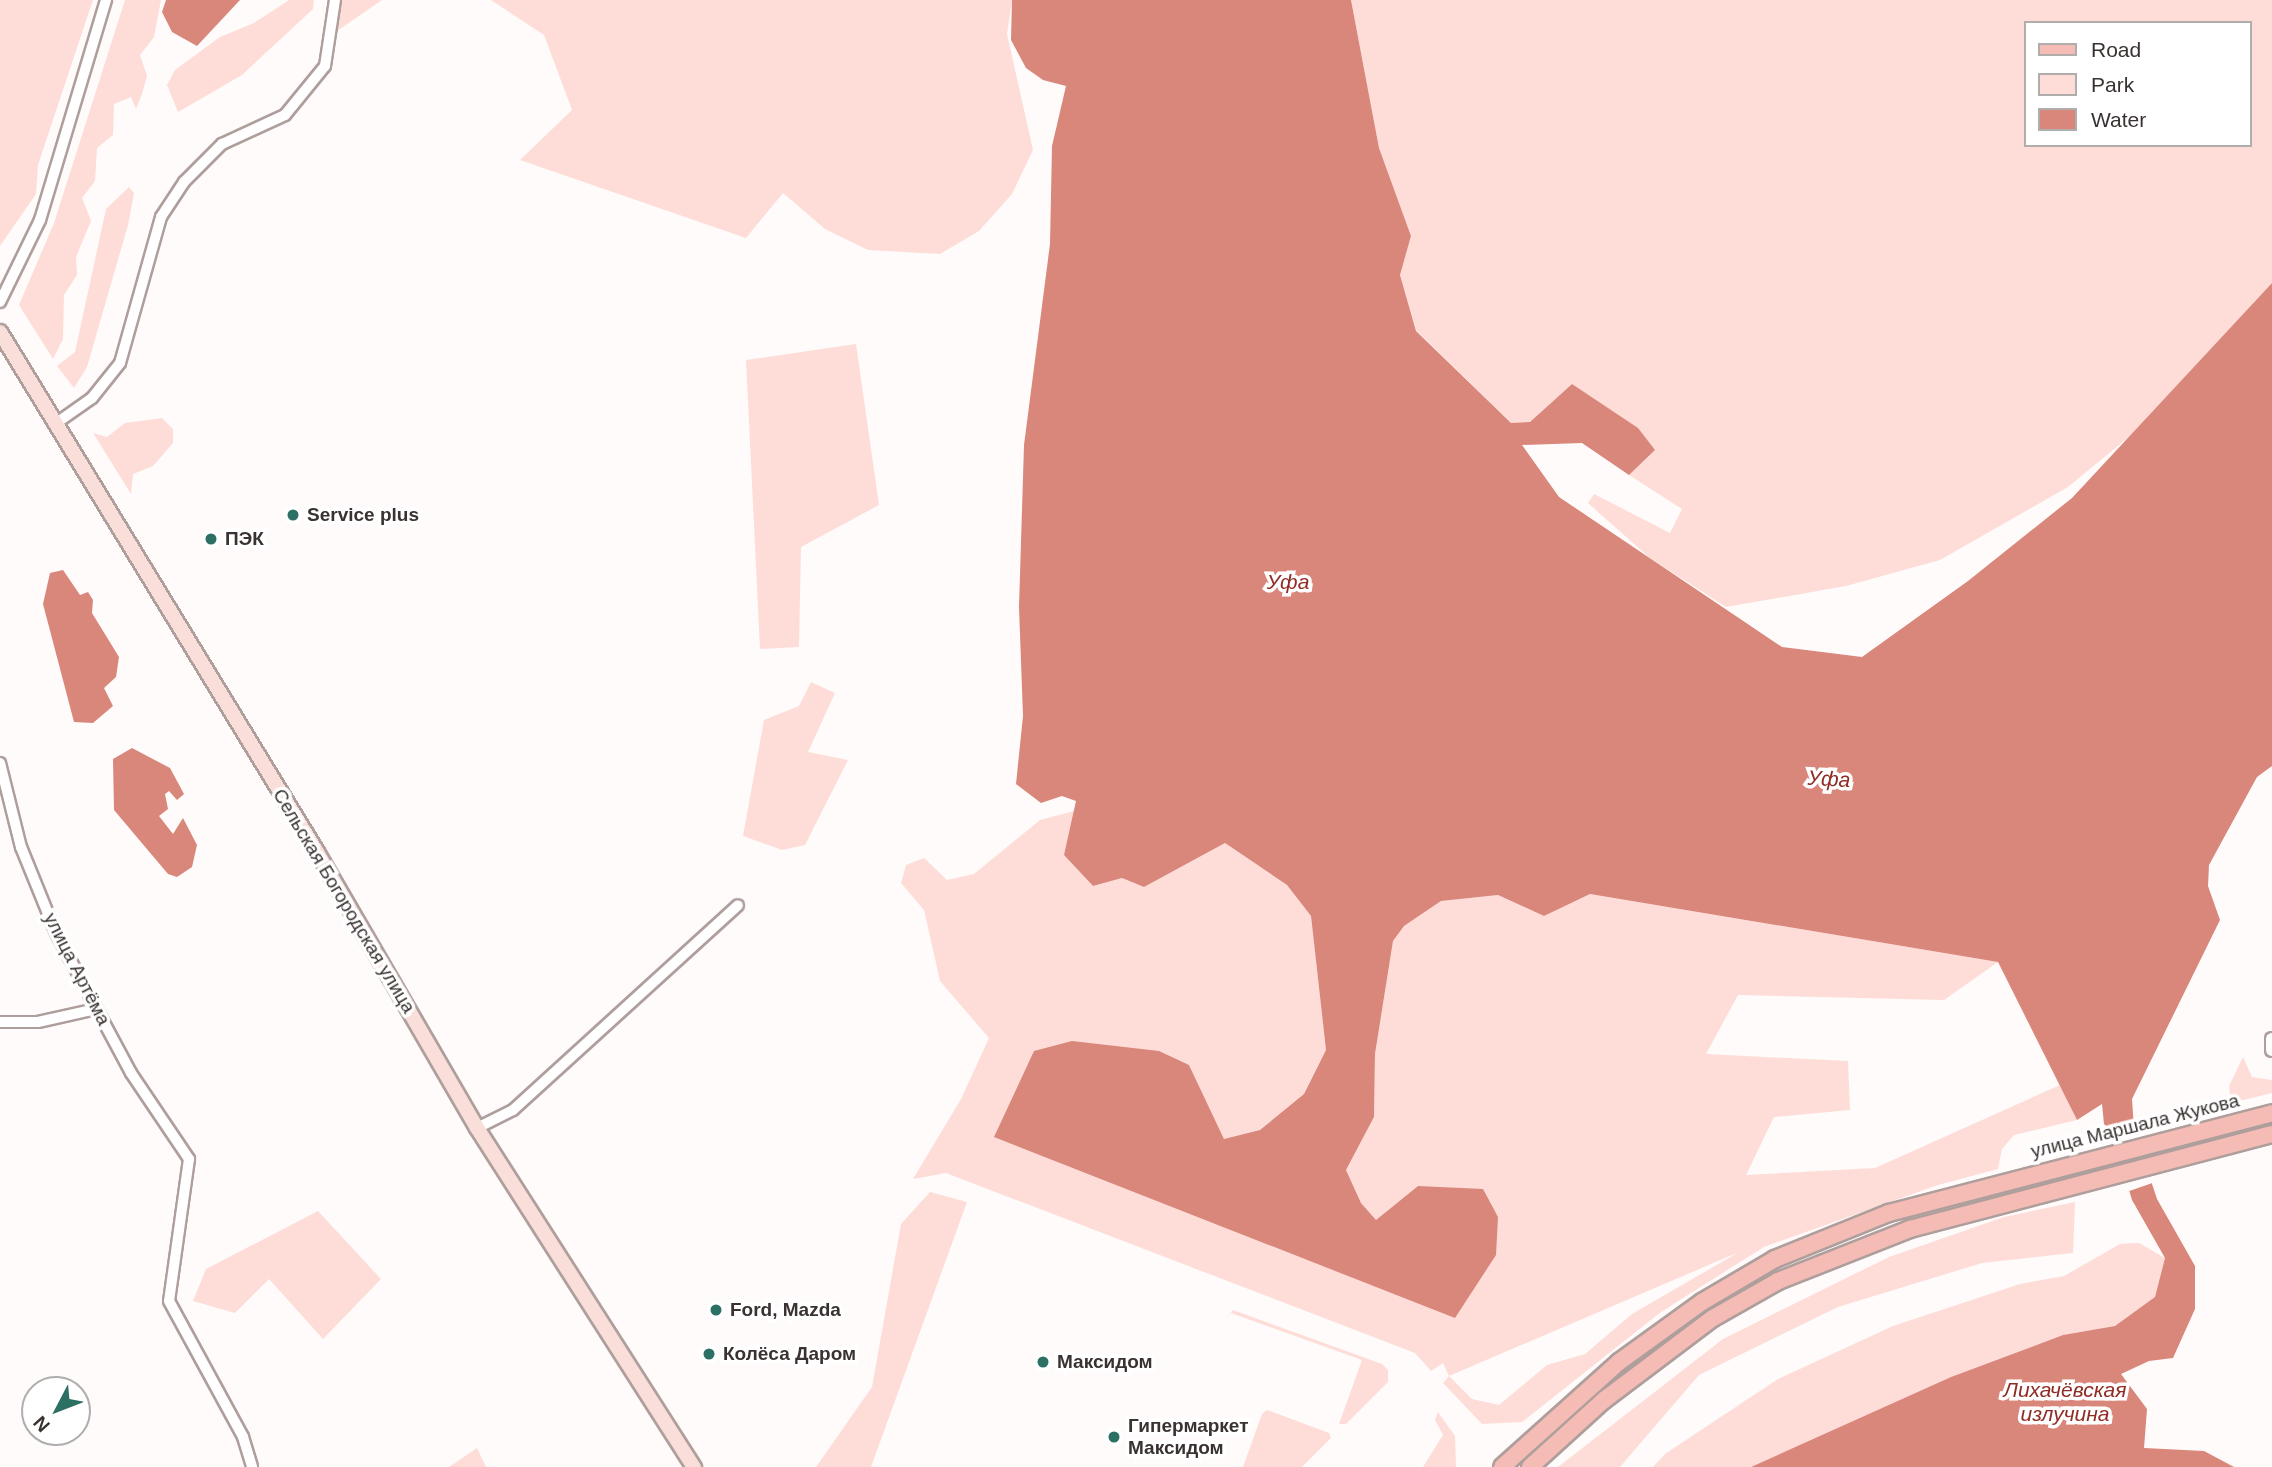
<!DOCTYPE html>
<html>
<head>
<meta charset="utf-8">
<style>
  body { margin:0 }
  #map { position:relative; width:2272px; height:1467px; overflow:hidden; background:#fefbfa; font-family:Arial,sans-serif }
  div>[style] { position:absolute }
  .green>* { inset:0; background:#feddd8 }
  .water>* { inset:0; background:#d9867b }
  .pier>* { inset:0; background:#fefbfa; transform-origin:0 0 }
  .roads { filter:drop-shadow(2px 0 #ae9e9c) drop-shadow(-2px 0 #ae9e9c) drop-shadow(0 2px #ae9e9c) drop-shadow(0 -2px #ae9e9c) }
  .minor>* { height:10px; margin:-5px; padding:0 5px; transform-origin:5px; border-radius:5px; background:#fff }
  .tertiary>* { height:12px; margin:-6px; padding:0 6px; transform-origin:6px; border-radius:6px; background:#fff }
  .secondary>* { height:14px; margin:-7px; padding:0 7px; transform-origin:7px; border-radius:7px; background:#f9deda }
  .primary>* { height:16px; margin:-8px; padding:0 8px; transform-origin:8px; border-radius:8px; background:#f4bcb5 }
  .dots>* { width:19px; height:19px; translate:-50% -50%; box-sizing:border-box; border:4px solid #fff; border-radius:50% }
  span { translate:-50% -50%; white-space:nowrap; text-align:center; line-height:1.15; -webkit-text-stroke:7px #fff; paint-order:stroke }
  .poi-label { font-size:19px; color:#393231; font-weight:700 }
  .left { translate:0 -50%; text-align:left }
  .street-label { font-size:19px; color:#393231 }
  .water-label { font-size:21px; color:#8f2d25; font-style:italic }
  .legend { position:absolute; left:2024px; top:21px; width:228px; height:126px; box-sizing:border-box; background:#fff; border:2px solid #b0adad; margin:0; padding:9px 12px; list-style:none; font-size:21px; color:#393231 }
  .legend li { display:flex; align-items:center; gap:14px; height:35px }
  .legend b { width:35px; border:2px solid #b0adad }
  .north { position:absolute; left:21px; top:1376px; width:70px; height:70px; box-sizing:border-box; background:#fff; border:2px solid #b0adad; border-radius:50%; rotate:228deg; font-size:19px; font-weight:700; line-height:28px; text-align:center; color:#393231 }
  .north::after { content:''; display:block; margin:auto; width:24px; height:32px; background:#2b7062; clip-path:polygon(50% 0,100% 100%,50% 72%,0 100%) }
</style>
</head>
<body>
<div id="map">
  <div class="green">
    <i style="clip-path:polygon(0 0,93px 0,38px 165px,36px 194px,0 246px)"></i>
    <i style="clip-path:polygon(125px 0,161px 0,154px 37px,140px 55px,147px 76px,142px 94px,136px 109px,131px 97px,114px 104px,113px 135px,97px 148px,95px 181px,82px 198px,91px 221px,76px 257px,77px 275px,64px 295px,63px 339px,53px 359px,19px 305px,54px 223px)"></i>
    <i style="clip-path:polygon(289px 0,314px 0,313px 9px,242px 75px,178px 112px,167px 85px,175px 70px,220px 37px,254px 23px)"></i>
    <i style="clip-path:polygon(340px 0,382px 0,337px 31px)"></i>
    <i style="clip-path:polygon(491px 0,1012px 0,1007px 34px,1033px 150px,1012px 194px,979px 231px,940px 254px,868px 250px,825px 229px,783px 193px,746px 238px,520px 160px,572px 110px,544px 35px)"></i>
    <i style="clip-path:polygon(evenodd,1351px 0,2272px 0,2272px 283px,2130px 436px,2068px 487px,1940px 560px,1846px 586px,1726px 607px,1650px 558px,1588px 503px,1594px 494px,1670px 533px,1682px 509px,1629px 475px,1655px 450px,1572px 384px,1530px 422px,1511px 423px,1416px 330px,1400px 275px,1411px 236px,1379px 148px,1351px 0,2025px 23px,2249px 23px,2249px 145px,2025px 145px,2025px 23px)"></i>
    <i style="clip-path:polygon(129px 187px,134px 193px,128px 225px,87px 367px,74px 388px,57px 366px,75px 352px,106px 209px)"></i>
    <i style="clip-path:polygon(856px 344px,879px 505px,801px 547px,799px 647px,760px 649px,746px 360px)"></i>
    <i style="clip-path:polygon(162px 418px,173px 429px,173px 443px,153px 466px,133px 474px,131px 494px,93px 433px,107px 437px,125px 423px)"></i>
    <i style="clip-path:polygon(811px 682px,835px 693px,808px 752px,848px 760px,805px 845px,782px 850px,743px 836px,764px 720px,799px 706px)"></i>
    <i style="clip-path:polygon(evenodd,1078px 810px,1064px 855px,1093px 886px,1122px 878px,1144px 887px,1225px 843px,1287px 885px,1311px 916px,1326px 1050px,1304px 1094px,1260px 1130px,1224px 1139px,1189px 1065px,1072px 1041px,1455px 1318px,1418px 1186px,1376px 1220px,1361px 1203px,1346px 1170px,1374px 1117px,1375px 1054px,1393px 941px,1404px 926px,1441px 901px,1498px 895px,1544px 916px,1590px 894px,1998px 962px,1944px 1000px,1738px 995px,1706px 1054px,1848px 1061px,1850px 1110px,1774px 1117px,1746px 1175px,1875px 1168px,2060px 1085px,2077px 1120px,2014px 1135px,2002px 1149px,1998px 1169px,1938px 1185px,1764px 1247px,1661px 1312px,1522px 1422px,1482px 1424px,1443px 1383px,1449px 1376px,1443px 1363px,1431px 1371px,1415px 1353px,946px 1173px,913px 1179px,961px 1099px,989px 1038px,940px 981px,924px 910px,901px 883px,906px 865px,924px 858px,947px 880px,974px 874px,1040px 820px,1078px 810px,1739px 1252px,1632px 1314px,1585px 1354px,1547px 1365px,1499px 1405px,1472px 1399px,1449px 1376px,1739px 1252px)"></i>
    <i style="clip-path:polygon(2243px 1057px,2252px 1077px,2272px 1080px,2272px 1093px,2231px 1103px,2229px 1086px)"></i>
    <i style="clip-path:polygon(930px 1192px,967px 1202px,871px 1467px,816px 1467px,872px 1387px,901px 1224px)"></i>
    <i style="clip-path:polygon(2075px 1202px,2073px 1253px,1982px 1263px,1838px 1307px,1699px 1375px,1620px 1467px,1558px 1467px,1723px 1339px,1889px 1257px,2004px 1217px)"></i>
    <i style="clip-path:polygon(318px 1211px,381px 1279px,323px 1339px,269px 1279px,235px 1313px,193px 1301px,206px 1269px)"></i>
    <i style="clip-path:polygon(2139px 1243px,2165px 1258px,2155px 1298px,2115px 1326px,2063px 1335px,1951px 1377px,1751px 1467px,1653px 1467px,1665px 1454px,1778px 1379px,1893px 1326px,2020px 1284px,2064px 1276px,2120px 1244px)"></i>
    <i style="clip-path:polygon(1233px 1310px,1382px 1364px,1388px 1370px,1388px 1382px,1346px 1424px,1339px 1424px,1362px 1360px,1231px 1313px,1224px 1321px)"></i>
    <i style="clip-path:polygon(1267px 1410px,1329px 1433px,1331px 1438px,1302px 1467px,1243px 1467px,1262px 1414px)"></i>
    <i style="clip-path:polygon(1438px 1412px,1455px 1436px,1456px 1467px,1423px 1467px,1443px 1435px,1435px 1420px)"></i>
    <i style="clip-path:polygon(477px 1448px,486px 1467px,448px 1467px,449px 1467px)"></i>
  </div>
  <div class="water">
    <i style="clip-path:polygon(166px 0,240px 0,197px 46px,172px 32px,162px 12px)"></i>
    <i style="clip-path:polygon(1012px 0,1351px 0,1379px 148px,1411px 236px,1400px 275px,1416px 331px,1511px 423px,1530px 422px,1572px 384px,1638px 428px,1655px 450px,1629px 475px,1582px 443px,1522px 445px,1559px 497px,1782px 647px,1862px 657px,1968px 581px,2072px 498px,2272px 283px,2272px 766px,2257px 777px,2209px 865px,2208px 886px,2220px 920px,2132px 1099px,2134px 1129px,2157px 1199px,2195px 1266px,2195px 1309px,2173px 1358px,2149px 1361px,2121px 1374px,2147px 1409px,2144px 1448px,2204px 1451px,2234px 1467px,1751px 1467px,1951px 1377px,2063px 1335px,2115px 1326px,2155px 1297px,2165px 1258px,2132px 1200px,2112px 1132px,2104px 1124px,2102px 1104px,2077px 1120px,1998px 962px,1590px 894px,1544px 916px,1498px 895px,1441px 901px,1404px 926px,1393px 941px,1375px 1054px,1374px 1117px,1346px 1170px,1361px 1203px,1376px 1220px,1418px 1186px,1483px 1189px,1498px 1217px,1496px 1255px,1455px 1318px,994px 1137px,1034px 1051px,1072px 1041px,1159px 1051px,1189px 1065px,1224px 1139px,1260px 1130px,1304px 1094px,1326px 1050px,1311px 916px,1287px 885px,1225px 843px,1144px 887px,1122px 878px,1093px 886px,1064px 855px,1076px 801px,1062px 796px,1041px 803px,1016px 784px,1023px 716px,1019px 607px,1024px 445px,1050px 244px,1052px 146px,1066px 86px,1043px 80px,1026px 68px,1011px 40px)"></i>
    <i style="clip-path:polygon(63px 570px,80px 595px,88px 592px,93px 600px,92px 613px,119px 657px,116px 677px,104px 688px,113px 706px,93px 723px,74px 722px,43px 604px,50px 573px)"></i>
    <i style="clip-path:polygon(132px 748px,170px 768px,184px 794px,177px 800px,169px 791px,165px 794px,168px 809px,159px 816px,173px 834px,183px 818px,197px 845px,192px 867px,177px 877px,168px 874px,114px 810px,113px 759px)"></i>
  </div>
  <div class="pier">
    <i style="left:2138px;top:1132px;width:53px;height:29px;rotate:71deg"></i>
  </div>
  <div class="roads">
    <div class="minor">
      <i style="left:0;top:302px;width:91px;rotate:-64deg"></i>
      <i style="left:40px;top:220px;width:230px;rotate:-73.3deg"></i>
      <i style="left:55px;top:424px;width:45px;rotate:-35.1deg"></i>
      <i style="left:92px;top:398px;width:45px;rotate:-51.3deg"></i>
      <i style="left:120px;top:363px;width:152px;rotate:-74.3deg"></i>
      <i style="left:161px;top:217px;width:42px;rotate:-56.7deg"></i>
      <i style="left:184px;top:182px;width:54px;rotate:-45deg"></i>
      <i style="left:222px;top:144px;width:69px;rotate:-24.7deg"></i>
      <i style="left:285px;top:115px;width:63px;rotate:-50.8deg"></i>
      <i style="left:325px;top:66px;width:67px;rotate:-81.4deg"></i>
      <i style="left:0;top:763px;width:87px;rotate:76deg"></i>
      <i style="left:21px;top:847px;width:93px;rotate:67.9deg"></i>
      <i style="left:56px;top:933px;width:159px;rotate:61.8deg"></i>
      <i style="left:131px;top:1073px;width:104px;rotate:56deg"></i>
      <i style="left:189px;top:1159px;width:143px;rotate:98deg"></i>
      <i style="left:169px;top:1301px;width:155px;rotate:61.4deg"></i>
      <i style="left:243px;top:1437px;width:31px;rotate:73deg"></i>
      <i style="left:0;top:1022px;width:38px"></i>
      <i style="left:38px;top:1022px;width:59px;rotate:-12.6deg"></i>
      <i style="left:477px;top:1128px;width:40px;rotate:-26.6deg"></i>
      <i style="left:513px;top:1110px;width:304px;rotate:-42.3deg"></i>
    </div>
    <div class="tertiary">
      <i style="left:2272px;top:1039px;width:11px;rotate:90deg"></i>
    </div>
    <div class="secondary">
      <i style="left:0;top:332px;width:609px;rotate:58.63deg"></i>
      <i style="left:317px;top:852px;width:319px;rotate:59.9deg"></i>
      <i style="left:477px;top:1128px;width:403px;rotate:57.4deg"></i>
    </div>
    <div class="primary">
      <i style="left:1502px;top:1467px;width:157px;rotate:-41.9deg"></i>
      <i style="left:1619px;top:1362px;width:102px;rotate:-35.9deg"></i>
      <i style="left:1702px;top:1302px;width:85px;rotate:-30.5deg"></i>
      <i style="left:1775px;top:1259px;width:123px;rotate:-22deg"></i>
      <i style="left:1889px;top:1213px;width:396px;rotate:-14.6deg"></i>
      <i style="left:1530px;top:1467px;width:100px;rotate:-42.2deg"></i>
      <i style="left:1604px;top:1400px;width:136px;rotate:-37deg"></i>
      <i style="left:1713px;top:1318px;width:75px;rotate:-29.6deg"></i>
      <i style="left:1778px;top:1281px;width:142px;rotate:-21.5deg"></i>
      <i style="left:1910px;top:1229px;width:374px;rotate:-14.7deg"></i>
    </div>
  </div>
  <div class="dots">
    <i style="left:293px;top:515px;background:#2b7062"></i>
    <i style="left:211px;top:539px;background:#2b7062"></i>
    <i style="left:716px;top:1310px;background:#2b7062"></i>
    <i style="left:709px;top:1354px;background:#2b7062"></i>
    <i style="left:1043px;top:1362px;background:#2b7062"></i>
    <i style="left:1114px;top:1437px;background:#2b7062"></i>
  </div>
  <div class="poi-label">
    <span class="left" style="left:307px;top:515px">Service plus</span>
    <span class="left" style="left:225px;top:539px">ПЭК</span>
    <span class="left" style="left:730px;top:1310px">Ford, Mazda</span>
    <span class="left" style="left:723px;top:1354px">Колёса Даром</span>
    <span class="left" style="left:1057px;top:1362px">Максидом</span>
    <span class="left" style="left:1128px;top:1437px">Гипермаркет<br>Максидом</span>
  </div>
  <div class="street-label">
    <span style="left:344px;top:901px;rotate:59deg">Сельская Богородская улица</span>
    <span style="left:77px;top:969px;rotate:63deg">улица Артёма</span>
    <span style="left:2135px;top:1126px;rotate:-14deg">улица Маршала Жукова</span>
  </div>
  <div class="water-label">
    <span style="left:1288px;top:582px">Уфа</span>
    <span style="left:1829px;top:779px;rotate:3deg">Уфа</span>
    <span style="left:2065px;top:1402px">Лихачёвская<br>излучина</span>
  </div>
  <ul class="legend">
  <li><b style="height:9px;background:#f4bcb5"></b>Road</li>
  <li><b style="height:19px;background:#feddd8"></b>Park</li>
  <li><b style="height:19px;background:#d9867b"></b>Water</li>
  </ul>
  <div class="north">N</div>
</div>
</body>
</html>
